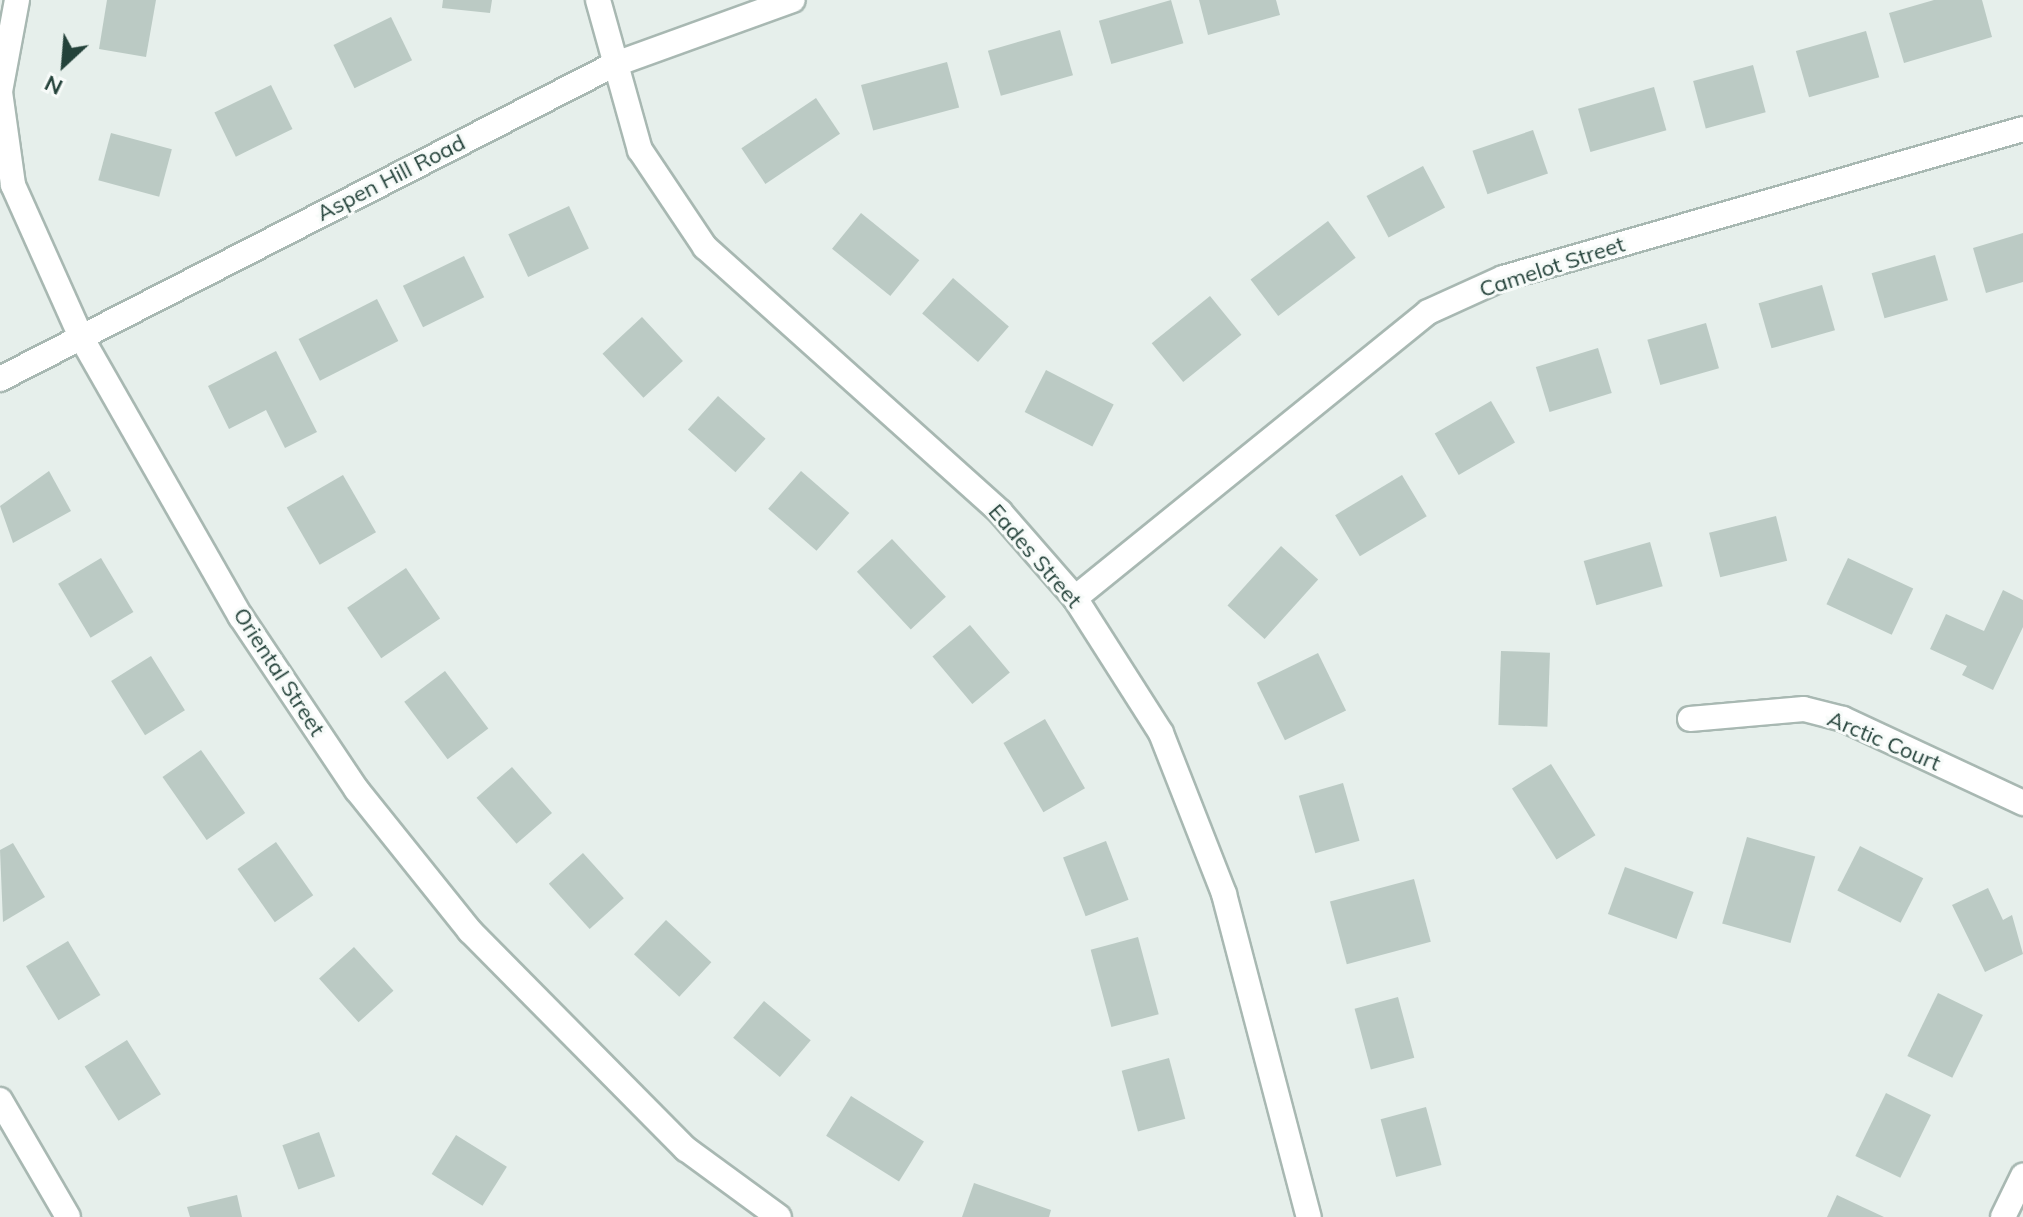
<!DOCTYPE html>
<html>
<head>
<meta charset="utf-8">
<style>
  body { margin:0 }
  #map { position:relative; width:2023px; height:1217px; overflow:hidden; background:#e6efeb; font-family:Mulish,sans-serif }
  div>[style] { position:absolute }
  .building>* { inset:0; background:#bbcac4; transform-origin:0 0 }
  .roads { filter:drop-shadow(2px 0 #a8b8b2) drop-shadow(-2px 0 #a8b8b2) drop-shadow(0 2px #a8b8b2) drop-shadow(0 -2px #a8b8b2) }
  .minor>* { height:24px; margin:-12px; padding:0 12px; transform-origin:12px; border-radius:12px; background:#fff }
  .tertiary>* { height:24px; margin:-12px; padding:0 12px; transform-origin:12px; border-radius:12px; background:#fff }
  span { translate:-50% -50%; white-space:nowrap; text-align:center; line-height:1.15; -webkit-text-stroke:6px #f7fbf9; paint-order:stroke }
  .street-label { font-size:22px; color:#24423a }
  .north { position:absolute; left:24px; top:24px; width:80px; height:80px; -webkit-text-stroke:6px #f7fbf9; paint-order:stroke; rotate:206deg; font-size:22px; font-weight:700; line-height:32px; text-align:center; color:#24423a }
  .north::after { content:''; display:block; margin:auto; width:28px; height:36px; background:#24423a; clip-path:polygon(50% 0,100% 100%,50% 72%,0 100%) }
</style>
</head>
<body>
<div id="map">
  <div class="building">
    <i style="clip-path:polygon(107px 0,156px 0,146px 57px,99px 49px)"></i>
    <i style="clip-path:polygon(443px 0,492px 0,490px 13px,442px 8px)"></i>
    <i style="left:1171px;top:0;width:45px;height:75px;rotate:74deg"></i>
    <i style="clip-path:polygon(1199px 0,1276px 0,1280px 15px,1208px 35px)"></i>
    <i style="clip-path:polygon(1934px 0,1982px 0,1992px 37px,1904px 63px,1889px 13px)"></i>
    <i style="left:391px;top:17px;width:48px;height:64px;rotate:64deg"></i>
    <i style="left:1060px;top:30px;width:47px;height:75px;rotate:74deg"></i>
    <i style="left:1866px;top:31px;width:48px;height:73px;rotate:74deg"></i>
    <i style="left:947px;top:62px;width:47px;height:89px;rotate:75deg"></i>
    <i style="left:1753px;top:65px;width:49px;height:62px;rotate:75deg"></i>
    <i style="left:271px;top:85px;width:49px;height:63px;rotate:64deg"></i>
    <i style="left:1654px;top:87px;width:45px;height:79px;rotate:74deg"></i>
    <i style="left:816px;top:98px;width:43px;height:90px;rotate:56deg"></i>
    <i style="left:1533px;top:130px;width:46px;height:64px;rotate:71deg"></i>
    <i style="left:111px;top:133px;width:63px;height:49px;rotate:15deg"></i>
    <i style="left:1423px;top:166px;width:47px;height:64px;rotate:62deg"></i>
    <i style="left:569px;top:206px;width:47px;height:67px;rotate:65deg"></i>
    <i style="left:861px;top:213px;width:75px;height:46px;rotate:39deg"></i>
    <i style="left:1328px;top:221px;width:46px;height:97px;rotate:53deg"></i>
    <i style="clip-path:polygon(2023px 233px,2023px 282px,1986px 293px,1973px 248px)"></i>
    <i style="left:1935px;top:255px;width:47px;height:66px;rotate:74deg"></i>
    <i style="left:464px;top:256px;width:46px;height:68px;rotate:64deg"></i>
    <i style="left:953px;top:278px;width:74px;height:47px;rotate:41deg"></i>
    <i style="left:1822px;top:285px;width:47px;height:66px;rotate:74deg"></i>
    <i style="left:1210px;top:296px;width:50px;height:75px;rotate:51deg"></i>
    <i style="left:377px;top:299px;width:47px;height:88px;rotate:63deg"></i>
    <i style="left:642px;top:317px;width:60px;height:54px;rotate:47deg"></i>
    <i style="left:1706px;top:323px;width:47px;height:61px;rotate:74deg"></i>
    <i style="left:1598px;top:348px;width:47px;height:65px;rotate:73deg"></i>
    <i style="clip-path:polygon(276px 351px,317px 432px,285px 448px,266px 410px,229px 429px,208px 386px)"></i>
    <i style="left:1046px;top:370px;width:76px;height:47px;rotate:27deg"></i>
    <i style="left:718px;top:396px;width:64px;height:45px;rotate:42deg"></i>
    <i style="left:1491px;top:401px;width:48px;height:65px;rotate:60deg"></i>
    <i style="clip-path:polygon(49px 471px,71px 511px,13px 543px,0 506px)"></i>
    <i style="left:801px;top:471px;width:64px;height:50px;rotate:41deg"></i>
    <i style="left:343px;top:475px;width:66px;height:65px;rotate:60deg"></i>
    <i style="left:1402px;top:475px;width:48px;height:78px;rotate:59deg"></i>
    <i style="left:1776px;top:516px;width:46px;height:69px;rotate:76deg"></i>
    <i style="left:892px;top:539px;width:79px;height:48px;rotate:47deg"></i>
    <i style="left:1650px;top:542px;width:46px;height:69px;rotate:74deg"></i>
    <i style="left:1281px;top:546px;width:50px;height:80px;rotate:42deg"></i>
    <i style="left:101px;top:558px;width:63px;height:50px;rotate:59deg"></i>
    <i style="left:1848px;top:558px;width:72px;height:51px;rotate:25deg"></i>
    <i style="left:406px;top:568px;width:61px;height:71px;rotate:56deg"></i>
    <i style="clip-path:polygon(2003px 590px,2023px 600px,2023px 627px,1993px 690px,1962px 675px,1967px 666px,1930px 649px,1946px 614px,1984px 631px)"></i>
    <i style="left:970px;top:625px;width:62px;height:49px;rotate:50deg"></i>
    <i style="left:1501px;top:651px;width:49px;height:74px;rotate:2deg"></i>
    <i style="left:1318px;top:653px;width:64px;height:68px;rotate:64deg"></i>
    <i style="left:151px;top:656px;width:64px;height:47px;rotate:58deg"></i>
    <i style="left:445px;top:671px;width:72px;height:51px;rotate:53deg"></i>
    <i style="left:1045px;top:719px;width:80px;height:48px;rotate:60deg"></i>
    <i style="left:201px;top:750px;width:77px;height:47px;rotate:55deg"></i>
    <i style="left:1551px;top:764px;width:84px;height:46px;rotate:58deg"></i>
    <i style="left:512px;top:767px;width:61px;height:47px;rotate:49deg"></i>
    <i style="left:1343px;top:783px;width:60px;height:46px;rotate:74deg"></i>
    <i style="left:1747px;top:837px;width:71px;height:90px;rotate:16deg"></i>
    <i style="left:1106px;top:841px;width:63px;height:46px;rotate:69deg"></i>
    <i style="left:276px;top:842px;width:65px;height:47px;rotate:55deg"></i>
    <i style="clip-path:polygon(13px 843px,45px 897px,3px 922px,0 850px)"></i>
    <i style="left:1860px;top:846px;width:71px;height:50px;rotate:27deg"></i>
    <i style="left:583px;top:853px;width:61px;height:46px;rotate:48deg"></i>
    <i style="left:1625px;top:867px;width:73px;height:50px;rotate:20deg"></i>
    <i style="left:1414px;top:879px;width:65px;height:87px;rotate:75deg"></i>
    <i style="clip-path:polygon(1988px 888px,2003px 920px,2012px 915px,2023px 954px,1985px 972px,1952px 905px)"></i>
    <i style="left:666px;top:920px;width:62px;height:47px;rotate:43deg"></i>
    <i style="left:1138px;top:937px;width:80px;height:49px;rotate:75deg"></i>
    <i style="left:68px;top:941px;width:63px;height:49px;rotate:59deg"></i>
    <i style="left:354px;top:947px;width:59px;height:47px;rotate:48deg"></i>
    <i style="left:1938px;top:993px;width:50px;height:70px;rotate:26deg"></i>
    <i style="left:1398px;top:997px;width:63px;height:45px;rotate:75deg"></i>
    <i style="left:764px;top:1001px;width:61px;height:48px;rotate:40deg"></i>
    <i style="left:127px;top:1040px;width:64px;height:50px;rotate:58deg"></i>
    <i style="left:1169px;top:1058px;width:63px;height:49px;rotate:75deg"></i>
    <i style="left:1886px;top:1093px;width:50px;height:70px;rotate:26deg"></i>
    <i style="left:851px;top:1096px;width:86px;height:47px;rotate:32deg"></i>
    <i style="left:1426px;top:1107px;width:60px;height:47px;rotate:75deg"></i>
    <i style="left:319px;top:1132px;width:47px;height:39px;rotate:70deg"></i>
    <i style="left:456px;top:1135px;width:60px;height:46px;rotate:32deg"></i>
    <i style="clip-path:polygon(974px 1183px,1051px 1210px,1049px 1217px,962px 1217px)"></i>
    <i style="clip-path:polygon(237px 1195px,242px 1217px,190px 1217px,187px 1207px)"></i>
    <i style="clip-path:polygon(1837px 1195px,1884px 1217px,1827px 1217px)"></i>
  </div>
  <div class="roads">
    <div class="minor">
      <i style="left:17px;top:0;width:94px;rotate:100.5deg"></i>
      <i style="left:0;top:92px;width:94px;rotate:82deg"></i>
      <i style="left:13px;top:185px;width:167px;rotate:65.9deg"></i>
      <i style="left:81px;top:337px;width:322px;rotate:60.3deg"></i>
      <i style="left:241px;top:617px;width:208px;rotate:56.2deg"></i>
      <i style="left:357px;top:790px;width:181px;rotate:51.3deg"></i>
      <i style="left:470px;top:931px;width:307px;rotate:45.3deg"></i>
      <i style="left:686px;top:1149px;width:115px;rotate:36.2deg"></i>
      <i style="left:598px;top:0;width:156px;rotate:74.4deg"></i>
      <i style="left:640px;top:150px;width:117px;rotate:56.2deg"></i>
      <i style="left:705px;top:247px;width:397px;rotate:41.9deg"></i>
      <i style="left:1000px;top:512px;width:114px;rotate:48.9deg"></i>
      <i style="left:1075px;top:598px;width:160px;rotate:57.5deg"></i>
      <i style="left:1161px;top:733px;width:173px;rotate:68.6deg"></i>
      <i style="left:1224px;top:894px;width:334px;rotate:75.3deg"></i>
      <i style="left:1075px;top:598px;width:454px;rotate:-39deg"></i>
      <i style="left:1428px;top:312px;width:82px;rotate:-24.4deg"></i>
      <i style="left:1503px;top:278px;width:541px;rotate:-15.99deg"></i>
      <i style="left:1690px;top:719px;width:114px;rotate:-5deg"></i>
      <i style="left:1804px;top:709px;width:40px;rotate:14.4deg"></i>
      <i style="left:1843px;top:719px;width:199px;rotate:25deg"></i>
      <i style="left:0;top:1100px;width:135px;rotate:59.8deg"></i>
    </div>
    <div class="tertiary">
      <i style="left:0;top:379px;width:689px;rotate:-27.12deg"></i>
      <i style="left:613px;top:65px;width:191px;rotate:-19.9deg"></i>
      <i style="left:2003px;top:1217px;width:46px;rotate:-64deg"></i>
    </div>
  </div>
  <div class="street-label">
    <span style="left:391px;top:178px;rotate:-27deg">Aspen Hill Road</span>
    <span style="left:1552px;top:267px;rotate:-18deg">Camelot Street</span>
    <span style="left:1035px;top:556px;rotate:49deg">Eades Street</span>
    <span style="left:279px;top:672px;rotate:57deg">Oriental Street</span>
    <span style="left:1884px;top:741px;rotate:23deg">Arctic Court</span>
  </div>
  <div class="north">N</div>
</div>
</body>
</html>
